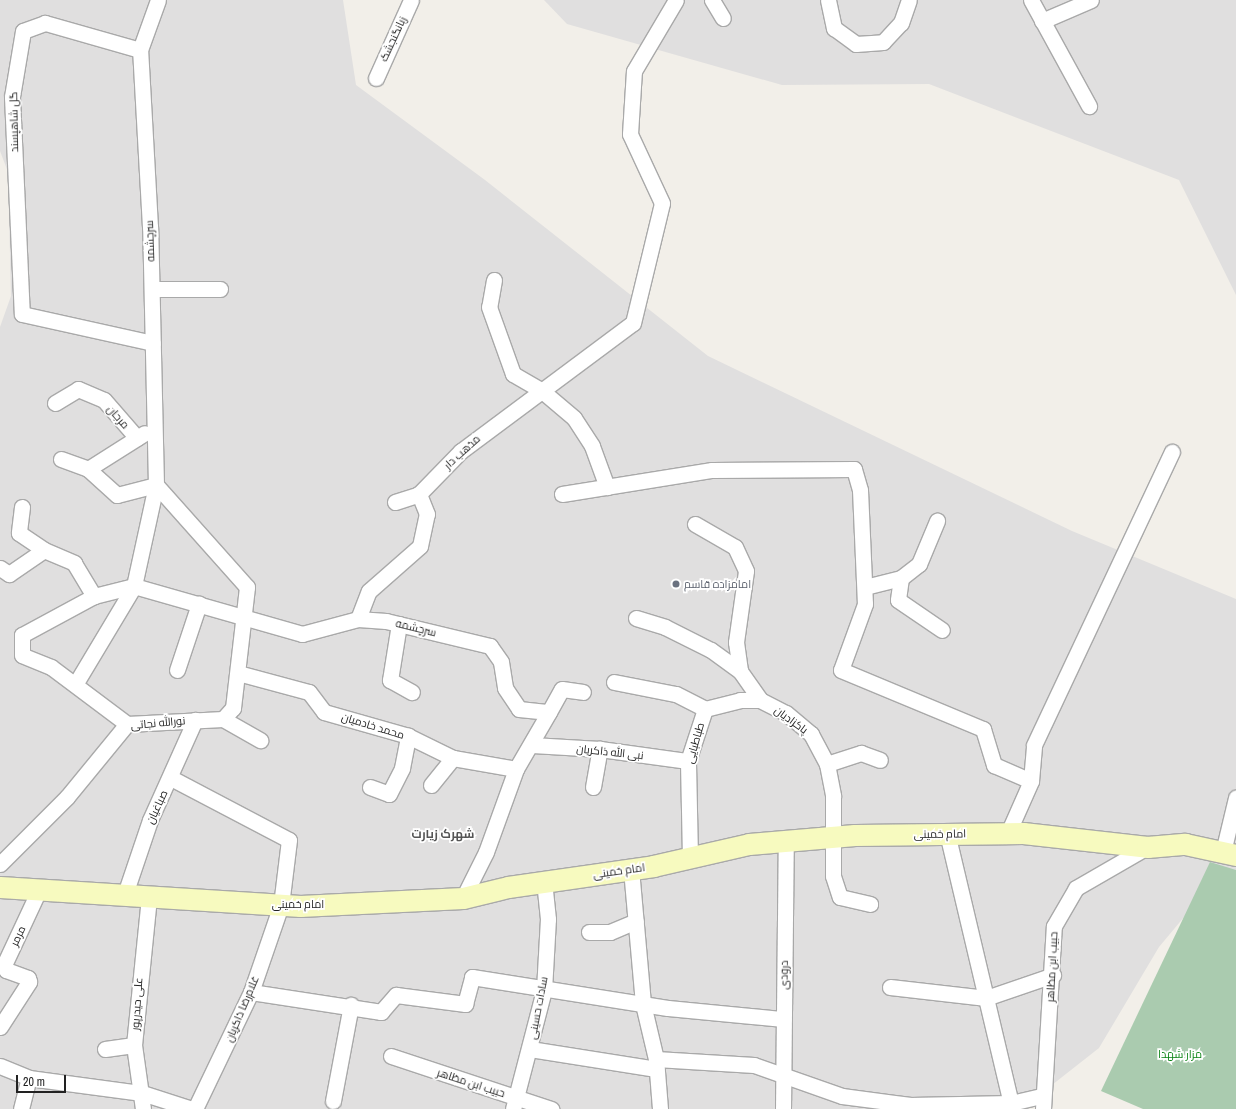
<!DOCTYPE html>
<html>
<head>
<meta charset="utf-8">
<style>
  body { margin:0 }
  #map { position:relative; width:1236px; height:1109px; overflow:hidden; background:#f2efe9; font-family:"Archivo Narrow",Cairo,sans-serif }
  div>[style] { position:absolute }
  .residential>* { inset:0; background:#e0dfdf }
  .cemetery>* { inset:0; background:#aacbaf }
  .roads { filter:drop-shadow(1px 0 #a9a9a9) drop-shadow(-1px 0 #a9a9a9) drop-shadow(0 1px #a9a9a9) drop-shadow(0 -1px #a9a9a9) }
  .street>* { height:15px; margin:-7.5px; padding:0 7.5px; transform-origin:7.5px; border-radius:7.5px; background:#fff }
  .secondary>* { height:21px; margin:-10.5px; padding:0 10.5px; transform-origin:10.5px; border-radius:10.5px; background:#f7fabf }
  .dots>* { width:11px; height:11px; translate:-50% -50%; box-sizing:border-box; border:2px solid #fff; border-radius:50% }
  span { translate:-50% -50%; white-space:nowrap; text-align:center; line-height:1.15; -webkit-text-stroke:3.5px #fff; paint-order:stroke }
  .street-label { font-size:11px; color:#222 }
  .worship-label { font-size:11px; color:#5b616d }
  .left { translate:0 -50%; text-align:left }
  .park-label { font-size:11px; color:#0c8416 }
  .neighbourhood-label { font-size:12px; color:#555; font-weight:700 }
  .scale { position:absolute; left:16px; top:1075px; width:50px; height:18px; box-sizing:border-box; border:2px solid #222; border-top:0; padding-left:5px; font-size:12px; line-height:14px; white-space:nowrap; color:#222; -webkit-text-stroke:3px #fff; paint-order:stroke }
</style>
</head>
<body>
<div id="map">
  <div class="residential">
    <i style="clip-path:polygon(0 0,343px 0,356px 85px,485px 180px,708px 356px,1072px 531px,1236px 599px,1236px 883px,1215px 880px,1159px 947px,1099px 1048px,1043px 1092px,915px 1109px,0 1109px,0 327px,11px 296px,8px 172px,0 151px)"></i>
    <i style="clip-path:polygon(544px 0,1236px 0,1236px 295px,1179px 180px,929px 84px,782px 85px,567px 24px)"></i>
  </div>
  <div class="cemetery">
    <i style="clip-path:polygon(1210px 862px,1236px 870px,1236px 1109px,1143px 1109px,1101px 1091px)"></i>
  </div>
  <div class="roads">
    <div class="street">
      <i style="left:712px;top:0;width:21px;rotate:59deg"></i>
      <i style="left:828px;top:0;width:29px;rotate:78deg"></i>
      <i style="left:834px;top:28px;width:27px;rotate:36deg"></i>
      <i style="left:856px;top:44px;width:27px;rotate:-4deg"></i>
      <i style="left:883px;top:42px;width:26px;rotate:-47deg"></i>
      <i style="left:901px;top:23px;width:24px;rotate:-71deg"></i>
      <i style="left:1031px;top:0;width:121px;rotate:61.3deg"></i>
      <i style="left:1042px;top:21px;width:53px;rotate:-23.2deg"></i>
      <i style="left:140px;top:50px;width:99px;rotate:-164.1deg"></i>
      <i style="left:45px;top:23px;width:23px;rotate:160deg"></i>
      <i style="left:23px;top:31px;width:67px;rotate:99.5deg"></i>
      <i style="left:12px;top:97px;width:217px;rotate:87.4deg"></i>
      <i style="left:22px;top:314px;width:134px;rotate:12.5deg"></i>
      <i style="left:376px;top:78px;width:85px;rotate:-65.8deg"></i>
      <i style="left:494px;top:280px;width:27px;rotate:100deg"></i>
      <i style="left:489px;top:307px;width:71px;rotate:70.3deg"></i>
      <i style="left:513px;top:374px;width:32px;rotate:30deg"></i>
      <i style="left:541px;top:390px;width:43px;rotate:40.3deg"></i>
      <i style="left:574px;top:418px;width:33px;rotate:57deg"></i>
      <i style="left:592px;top:446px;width:44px;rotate:69.9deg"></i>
      <i style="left:152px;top:289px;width:68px"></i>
      <i style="left:55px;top:403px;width:27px;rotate:-31deg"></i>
      <i style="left:78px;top:389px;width:28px;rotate:23deg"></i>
      <i style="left:104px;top:400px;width:50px;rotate:49deg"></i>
      <i style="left:61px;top:459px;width:29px;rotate:20deg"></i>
      <i style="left:88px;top:469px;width:39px;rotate:42deg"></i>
      <i style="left:117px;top:495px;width:40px;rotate:-14.4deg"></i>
      <i style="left:88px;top:469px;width:67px;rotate:-32.3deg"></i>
      <i style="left:562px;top:494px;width:152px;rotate:-9.1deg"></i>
      <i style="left:712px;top:470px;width:142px;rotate:-0.4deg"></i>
      <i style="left:854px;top:469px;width:22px;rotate:74deg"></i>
      <i style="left:860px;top:490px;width:114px;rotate:87.5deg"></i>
      <i style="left:865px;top:604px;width:70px;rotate:110deg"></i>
      <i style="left:841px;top:670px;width:154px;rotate:22.6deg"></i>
      <i style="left:983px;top:729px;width:38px;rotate:73deg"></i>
      <i style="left:994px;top:765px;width:40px;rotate:23.4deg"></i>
      <i style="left:395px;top:502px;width:25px;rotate:-18deg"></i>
      <i style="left:22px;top:507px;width:26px;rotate:97deg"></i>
      <i style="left:19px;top:533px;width:30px;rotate:34deg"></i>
      <i style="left:44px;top:550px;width:33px;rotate:23deg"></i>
      <i style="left:74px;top:563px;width:39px;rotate:59deg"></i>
      <i style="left:695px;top:524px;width:46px;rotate:29.9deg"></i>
      <i style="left:735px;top:547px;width:26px;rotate:65deg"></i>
      <i style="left:746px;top:571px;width:72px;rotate:98deg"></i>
      <i style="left:736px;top:642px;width:29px;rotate:82deg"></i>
      <i style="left:740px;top:671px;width:35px;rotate:55deg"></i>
      <i style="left:760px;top:700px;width:29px;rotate:27deg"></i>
      <i style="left:786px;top:713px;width:33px;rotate:40deg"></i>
      <i style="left:811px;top:734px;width:34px;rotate:62deg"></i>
      <i style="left:827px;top:764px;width:33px;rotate:79deg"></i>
      <i style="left:833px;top:796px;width:80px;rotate:90deg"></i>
      <i style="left:833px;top:876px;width:22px;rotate:72deg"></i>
      <i style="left:840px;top:897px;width:31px;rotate:13deg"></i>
      <i style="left:0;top:568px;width:11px;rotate:34deg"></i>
      <i style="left:9px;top:574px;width:42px;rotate:-34.4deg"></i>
      <i style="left:901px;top:578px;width:22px;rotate:98deg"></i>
      <i style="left:898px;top:600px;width:53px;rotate:34.3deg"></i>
      <i style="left:865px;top:587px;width:37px;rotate:-14deg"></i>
      <i style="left:901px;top:578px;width:23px;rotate:-38deg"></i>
      <i style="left:919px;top:564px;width:47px;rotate:-67.3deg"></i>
      <i style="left:636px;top:618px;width:30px;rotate:17deg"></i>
      <i style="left:665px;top:627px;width:51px;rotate:26.6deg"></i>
      <i style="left:711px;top:650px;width:36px;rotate:36deg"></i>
      <i style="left:358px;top:619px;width:30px;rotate:-69deg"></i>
      <i style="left:369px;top:591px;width:68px;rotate:-41.4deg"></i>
      <i style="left:420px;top:546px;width:33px;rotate:-78deg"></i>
      <i style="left:427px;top:514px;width:22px;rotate:-112deg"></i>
      <i style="left:419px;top:494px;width:60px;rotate:-45.7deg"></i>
      <i style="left:461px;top:451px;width:214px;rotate:-36.7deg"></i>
      <i style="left:633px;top:323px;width:123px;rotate:-76.4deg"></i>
      <i style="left:662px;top:203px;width:76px;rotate:-114.9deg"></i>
      <i style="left:630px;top:134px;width:63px;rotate:-86.4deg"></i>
      <i style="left:634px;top:71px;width:82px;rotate:-59.4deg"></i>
      <i style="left:399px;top:624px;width:57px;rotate:99.1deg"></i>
      <i style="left:390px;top:680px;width:25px;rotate:29deg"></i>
      <i style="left:177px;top:670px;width:70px;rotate:-71.6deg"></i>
      <i style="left:238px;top:673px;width:73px;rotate:15deg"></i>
      <i style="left:309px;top:692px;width:25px;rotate:53deg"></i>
      <i style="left:324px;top:712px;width:87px;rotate:15.9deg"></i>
      <i style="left:408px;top:736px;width:50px;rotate:26.1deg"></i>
      <i style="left:453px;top:758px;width:64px;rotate:9.9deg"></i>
      <i style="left:614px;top:682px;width:63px;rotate:11deg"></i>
      <i style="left:676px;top:694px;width:33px;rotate:27deg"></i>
      <i style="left:76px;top:683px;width:113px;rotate:-59.1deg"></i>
      <i style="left:134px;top:586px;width:103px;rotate:-77.7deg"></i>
      <i style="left:156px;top:485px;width:258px;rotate:-91.3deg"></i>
      <i style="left:150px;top:227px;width:177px;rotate:-93.2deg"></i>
      <i style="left:140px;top:50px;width:53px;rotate:-70.2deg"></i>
      <i style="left:223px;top:719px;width:43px;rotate:29.6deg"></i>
      <i style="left:127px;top:724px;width:95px;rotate:-143.1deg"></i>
      <i style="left:51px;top:667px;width:31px;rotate:-158deg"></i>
      <i style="left:22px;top:655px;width:20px;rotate:-90deg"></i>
      <i style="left:22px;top:635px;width:82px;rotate:-28.4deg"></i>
      <i style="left:94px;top:596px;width:41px;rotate:-14deg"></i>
      <i style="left:134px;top:586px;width:175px;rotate:15.9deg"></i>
      <i style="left:302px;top:634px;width:58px;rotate:-15deg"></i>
      <i style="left:358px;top:619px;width:28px;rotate:4deg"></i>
      <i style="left:386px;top:621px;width:107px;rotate:13.5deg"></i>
      <i style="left:490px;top:646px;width:19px;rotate:55deg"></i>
      <i style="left:501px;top:662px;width:26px;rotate:81deg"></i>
      <i style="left:505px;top:688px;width:25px;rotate:56deg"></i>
      <i style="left:519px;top:709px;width:30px;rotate:6deg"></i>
      <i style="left:532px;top:745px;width:68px;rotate:3.4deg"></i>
      <i style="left:600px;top:749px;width:89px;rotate:7.8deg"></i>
      <i style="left:827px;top:764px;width:36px;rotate:-18deg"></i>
      <i style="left:861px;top:753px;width:20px;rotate:20deg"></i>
      <i style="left:171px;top:778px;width:133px;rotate:27.7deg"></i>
      <i style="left:289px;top:840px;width:65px;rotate:97deg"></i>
      <i style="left:281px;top:905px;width:92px;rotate:109deg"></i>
      <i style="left:251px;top:992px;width:130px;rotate:115.6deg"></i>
      <i style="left:431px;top:785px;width:35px;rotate:-51deg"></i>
      <i style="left:370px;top:787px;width:20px;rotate:20deg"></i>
      <i style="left:389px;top:794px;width:29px;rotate:-63deg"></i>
      <i style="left:402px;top:768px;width:33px;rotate:-79deg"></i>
      <i style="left:593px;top:787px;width:39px;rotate:-80deg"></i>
      <i style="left:947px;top:833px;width:277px;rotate:76.7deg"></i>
      <i style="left:1008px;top:833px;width:57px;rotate:-66.1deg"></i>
      <i style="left:1031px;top:781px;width:36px;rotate:-85deg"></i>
      <i style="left:1034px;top:745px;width:324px;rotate:-64.8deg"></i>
      <i style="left:1223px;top:852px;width:56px;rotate:-76.5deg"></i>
      <i style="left:690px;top:858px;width:97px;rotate:-91.2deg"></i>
      <i style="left:688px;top:761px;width:55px;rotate:-71.9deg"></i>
      <i style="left:705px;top:709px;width:36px;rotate:-14deg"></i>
      <i style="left:740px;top:700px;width:20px"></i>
      <i style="left:0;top:864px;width:95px;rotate:-45deg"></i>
      <i style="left:67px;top:797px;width:94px;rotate:-50.6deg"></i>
      <i style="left:127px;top:724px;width:96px;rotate:-3deg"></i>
      <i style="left:223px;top:719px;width:15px;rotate:-48deg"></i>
      <i style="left:233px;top:708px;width:122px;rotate:-83.4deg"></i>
      <i style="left:247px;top:587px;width:137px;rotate:-131.7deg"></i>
      <i style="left:631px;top:869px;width:136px;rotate:84.9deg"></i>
      <i style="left:643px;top:1004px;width:57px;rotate:76.7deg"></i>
      <i style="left:656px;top:1059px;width:50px;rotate:85.4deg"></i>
      <i style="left:124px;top:897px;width:81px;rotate:-71.3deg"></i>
      <i style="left:150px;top:820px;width:110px;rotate:-65.8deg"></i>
      <i style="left:463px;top:898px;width:51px;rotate:-63.4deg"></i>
      <i style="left:486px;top:852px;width:88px;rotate:-70.1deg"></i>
      <i style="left:516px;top:769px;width:66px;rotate:-59.9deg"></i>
      <i style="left:549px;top:712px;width:26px;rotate:-61deg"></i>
      <i style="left:562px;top:689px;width:21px;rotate:8deg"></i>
      <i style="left:589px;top:932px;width:21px"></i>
      <i style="left:610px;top:932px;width:28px;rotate:-23deg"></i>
      <i style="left:890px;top:987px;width:97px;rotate:6.5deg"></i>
      <i style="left:986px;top:998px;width:71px;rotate:-18.9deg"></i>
      <i style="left:251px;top:992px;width:132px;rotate:8.7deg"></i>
      <i style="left:381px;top:1012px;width:23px;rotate:-49deg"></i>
      <i style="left:396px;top:995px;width:70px;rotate:7.4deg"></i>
      <i style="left:465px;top:1004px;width:28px;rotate:-75deg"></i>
      <i style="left:472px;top:977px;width:198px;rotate:9deg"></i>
      <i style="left:668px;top:1008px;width:116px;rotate:5.5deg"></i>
      <i style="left:0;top:1027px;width:54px;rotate:-57.2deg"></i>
      <i style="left:29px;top:982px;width:4px;rotate:-104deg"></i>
      <i style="left:28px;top:978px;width:23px;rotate:-160deg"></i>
      <i style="left:6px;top:970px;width:5px;rotate:-112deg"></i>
      <i style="left:4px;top:965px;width:81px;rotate:-65deg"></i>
      <i style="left:105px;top:1049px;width:29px;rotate:-8deg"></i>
      <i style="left:530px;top:1049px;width:128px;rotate:9deg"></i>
      <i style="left:391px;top:1056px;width:169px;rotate:18.3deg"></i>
      <i style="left:656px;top:1059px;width:98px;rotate:3.5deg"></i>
      <i style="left:754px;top:1065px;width:93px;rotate:19.4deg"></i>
      <i style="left:842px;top:1096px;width:69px;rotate:7.5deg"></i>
      <i style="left:910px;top:1105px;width:101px;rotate:-1.1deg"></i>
      <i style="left:1011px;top:1103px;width:32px;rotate:-13deg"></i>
      <i style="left:0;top:1066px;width:31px;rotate:22deg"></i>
      <i style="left:29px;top:1078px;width:114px;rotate:7.6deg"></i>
      <i style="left:142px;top:1093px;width:52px;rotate:17.7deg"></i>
      <i style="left:333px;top:1101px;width:98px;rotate:-79.4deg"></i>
      <i style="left:21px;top:1109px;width:32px;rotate:-76deg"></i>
      <i style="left:143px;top:1109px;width:65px;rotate:-98deg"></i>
      <i style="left:134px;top:1045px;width:148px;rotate:-84.2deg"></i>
      <i style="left:513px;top:1109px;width:123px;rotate:-75.4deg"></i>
      <i style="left:544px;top:990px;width:71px;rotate:-86.8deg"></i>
      <i style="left:548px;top:919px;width:37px;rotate:-96deg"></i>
      <i style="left:783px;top:1109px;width:268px;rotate:-89.4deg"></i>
      <i style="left:1043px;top:1109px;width:183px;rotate:-86.6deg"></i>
      <i style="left:1054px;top:926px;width:44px;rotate:-59.9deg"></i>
      <i style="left:1076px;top:888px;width:82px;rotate:-30deg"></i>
    </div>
    <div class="secondary">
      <i style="left:0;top:887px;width:301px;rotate:3.6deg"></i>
      <i style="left:300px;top:906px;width:163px;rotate:-2.8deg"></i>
      <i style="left:463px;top:898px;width:46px;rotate:-13.7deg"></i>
      <i style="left:508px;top:887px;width:147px;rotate:-8.2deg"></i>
      <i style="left:653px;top:866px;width:98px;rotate:-12.9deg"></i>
      <i style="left:749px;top:844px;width:106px;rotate:-4.9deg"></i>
      <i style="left:855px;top:835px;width:168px;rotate:-0.7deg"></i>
      <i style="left:1023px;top:833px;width:125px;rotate:6.4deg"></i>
      <i style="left:1147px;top:847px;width:38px;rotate:-5deg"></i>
      <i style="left:1185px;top:844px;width:52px;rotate:12.2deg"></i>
    </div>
  </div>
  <div class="dots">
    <i style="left:676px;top:584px;background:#6b7280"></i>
  </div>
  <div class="street-label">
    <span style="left:393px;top:39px;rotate:-65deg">زبانگنجشک</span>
    <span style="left:14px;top:122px;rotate:-91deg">گل شاهپسند</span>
    <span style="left:150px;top:241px;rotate:-92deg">سرچشمه</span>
    <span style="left:118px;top:417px;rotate:49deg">مرجان</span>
    <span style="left:462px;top:452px;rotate:-42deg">مذهب دار</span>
    <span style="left:416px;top:628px;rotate:14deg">سرچشمه</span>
    <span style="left:791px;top:720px;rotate:36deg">پاکزادیان</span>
    <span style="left:158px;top:723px;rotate:-5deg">نورالله نجاتی</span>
    <span style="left:373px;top:726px;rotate:17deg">محمد خادمیان</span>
    <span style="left:695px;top:743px;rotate:-74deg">طباطبایی</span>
    <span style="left:610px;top:752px;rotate:6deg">نبی الله ذاکریان</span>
    <span style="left:157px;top:807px;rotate:-65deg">صباغیان</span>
    <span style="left:940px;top:834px;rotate:-1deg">امام خمینی</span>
    <span style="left:619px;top:871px;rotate:-8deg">امام خمینی</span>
    <span style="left:298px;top:904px">امام خمینی</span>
    <span style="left:18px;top:936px;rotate:-65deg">مرمر</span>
    <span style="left:1052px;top:967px;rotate:-87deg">حبیب ابن مظاهر</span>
    <span style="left:784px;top:975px;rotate:-89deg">درودی</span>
    <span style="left:137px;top:1004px;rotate:-86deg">علی حیدرپور</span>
    <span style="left:538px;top:1008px;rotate:-79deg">سادات حسینی</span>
    <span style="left:242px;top:1009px;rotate:-67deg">غلام‌رضا ذاکریان</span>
    <span style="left:471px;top:1083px;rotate:18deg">حبیب ابن مظاهر</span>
  </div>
  <div class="worship-label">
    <span class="left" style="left:684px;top:584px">امامزاده قاسم</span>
  </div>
  <div class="park-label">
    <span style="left:1180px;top:1054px">مزار شهدا</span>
  </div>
  <div class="neighbourhood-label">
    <span style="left:443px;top:835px">شهرک زیارت</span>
  </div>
  <div class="scale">20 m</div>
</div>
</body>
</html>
